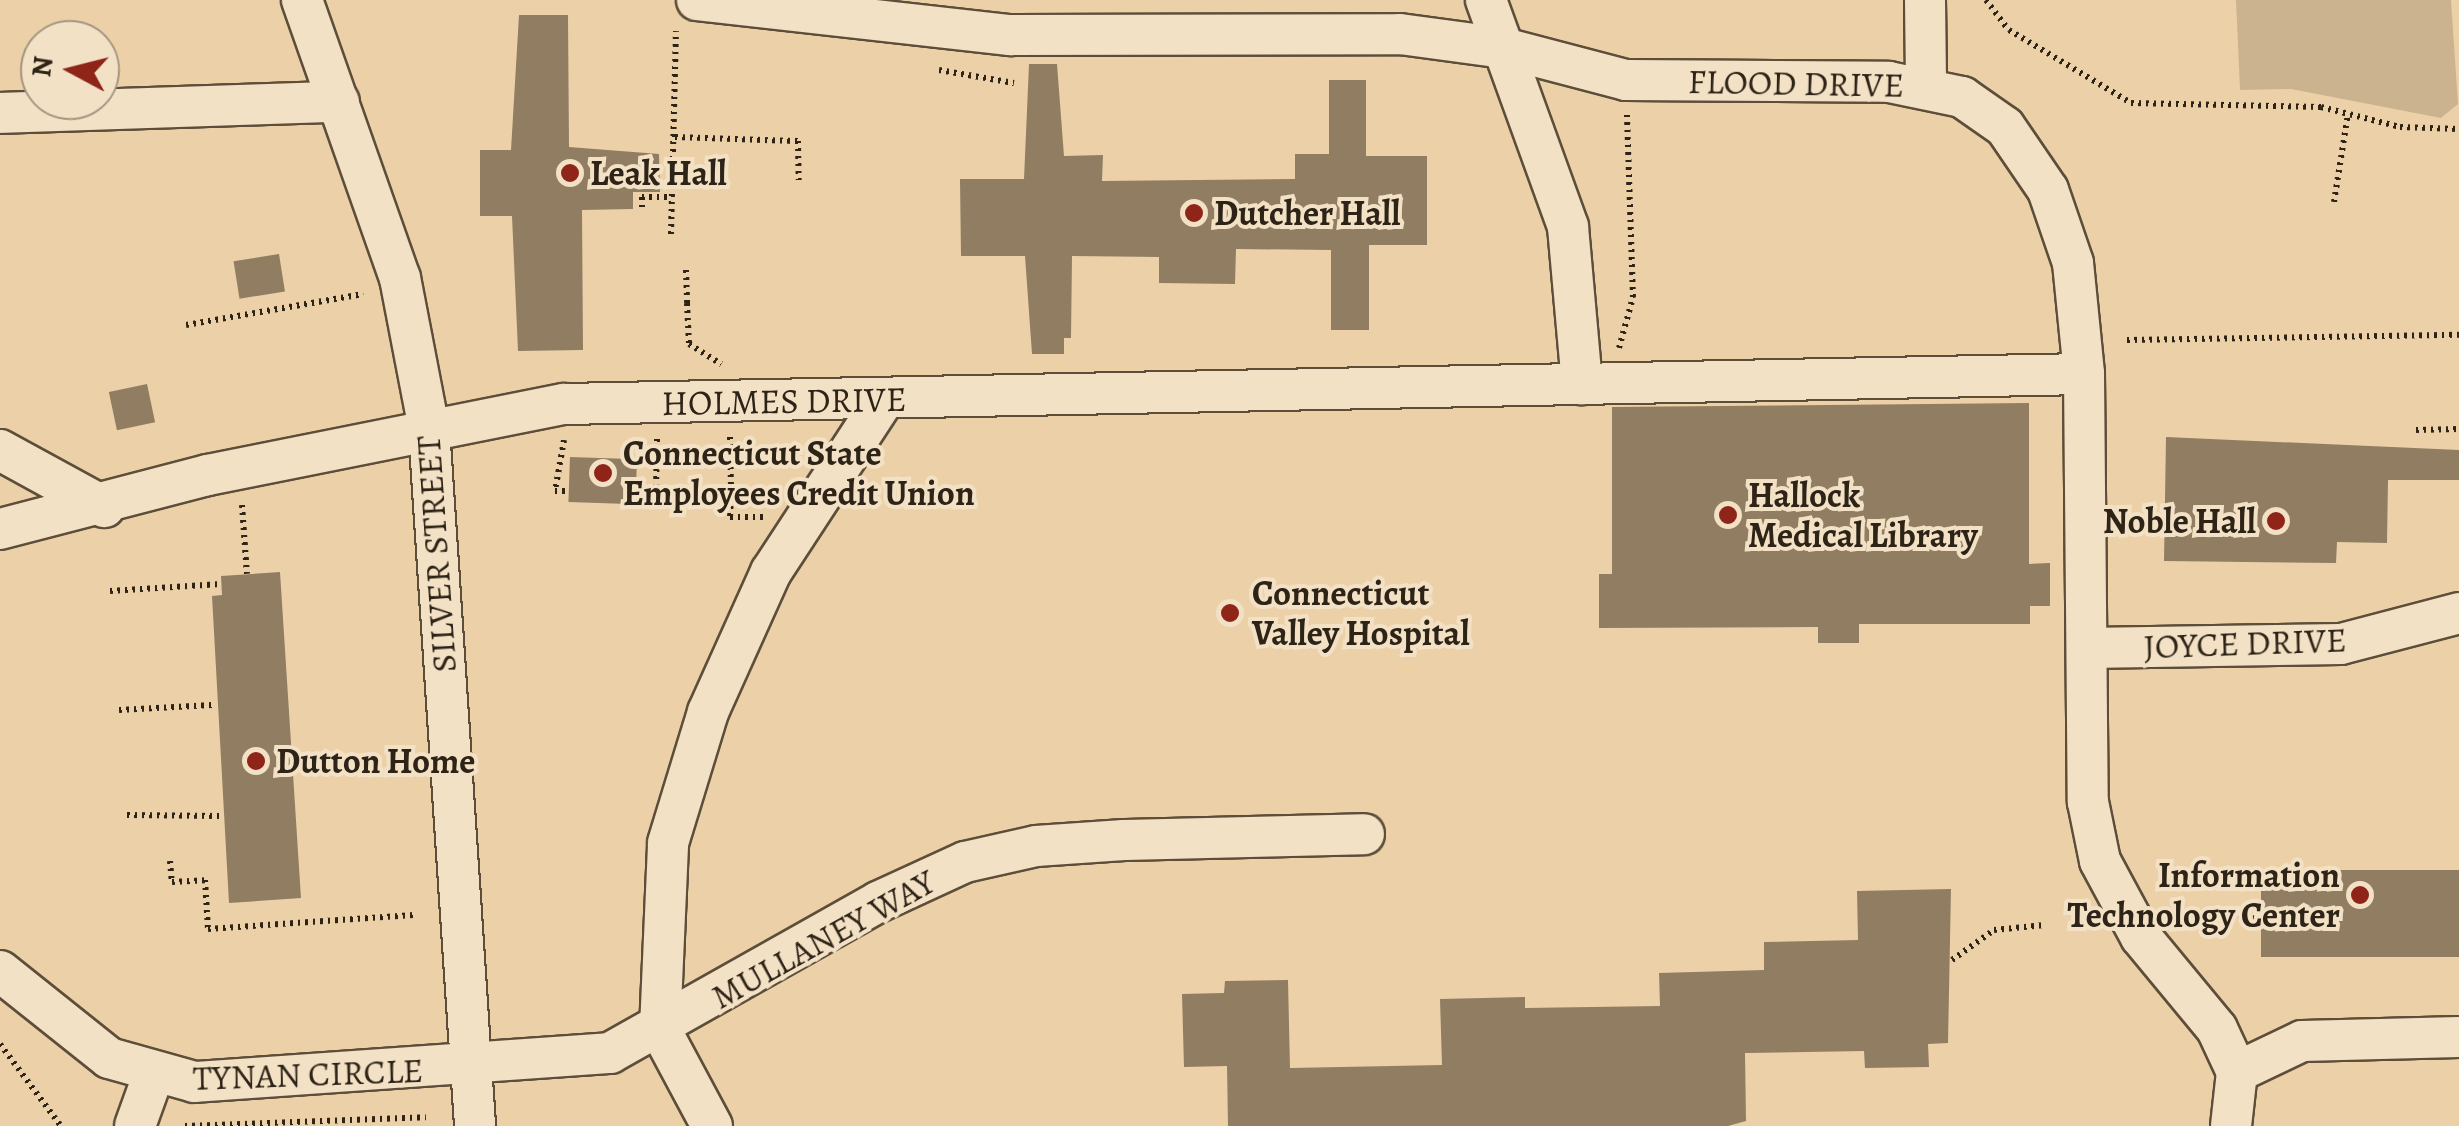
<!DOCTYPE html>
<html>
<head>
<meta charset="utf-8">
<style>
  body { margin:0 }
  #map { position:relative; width:2459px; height:1126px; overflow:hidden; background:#ecd1a8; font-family:Alegreya,serif }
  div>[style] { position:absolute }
  .green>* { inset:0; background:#ccb38f }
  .building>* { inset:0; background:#907d62; transform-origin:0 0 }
  .path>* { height:6px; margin-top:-3px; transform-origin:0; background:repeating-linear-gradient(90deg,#2d2316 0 2.5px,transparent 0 7.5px) }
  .roads { filter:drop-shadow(2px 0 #5d4e3a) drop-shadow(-2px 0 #5d4e3a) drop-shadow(0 2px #5d4e3a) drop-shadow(0 -2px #5d4e3a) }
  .minor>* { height:40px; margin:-20px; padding:0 20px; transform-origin:20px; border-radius:20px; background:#f3e1c6 }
  .dots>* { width:28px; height:28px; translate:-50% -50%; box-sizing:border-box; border:5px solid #f3e1c6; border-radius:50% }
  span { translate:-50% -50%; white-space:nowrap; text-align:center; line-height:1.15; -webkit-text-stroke:8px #f3e1c6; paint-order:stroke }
  .street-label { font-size:35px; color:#2d2316 }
  .poi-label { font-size:35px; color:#2d2316; font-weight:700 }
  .left { translate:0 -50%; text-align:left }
  .right { translate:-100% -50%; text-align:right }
  .north { position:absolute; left:20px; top:20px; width:100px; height:100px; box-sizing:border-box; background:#f3e1c6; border:2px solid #a49580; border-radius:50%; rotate:277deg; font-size:28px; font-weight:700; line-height:40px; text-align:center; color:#2d2316 }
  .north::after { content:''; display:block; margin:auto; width:35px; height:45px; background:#8f2418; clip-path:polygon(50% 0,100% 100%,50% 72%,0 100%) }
</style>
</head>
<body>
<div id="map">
  <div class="green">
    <i style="clip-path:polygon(2236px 0,2451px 0,2458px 104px,2441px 118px,2291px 89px,2240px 90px)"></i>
  </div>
  <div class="building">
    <i style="clip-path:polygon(519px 15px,568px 15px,569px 147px,659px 154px,660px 192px,633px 192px,633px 209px,582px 210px,583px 350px,518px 351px,512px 216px,480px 216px,480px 150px,511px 150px)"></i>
    <i style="clip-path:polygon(1029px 64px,1057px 64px,1064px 156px,1103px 155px,1102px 181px,1295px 179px,1295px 154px,1329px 154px,1329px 80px,1366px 80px,1366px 156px,1427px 156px,1427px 245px,1369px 245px,1369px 330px,1331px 330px,1331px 250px,1236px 249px,1235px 284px,1159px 283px,1159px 257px,1072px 256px,1071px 338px,1064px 338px,1064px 354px,1032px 354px,1025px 256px,961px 256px,960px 179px,1024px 179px)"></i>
    <i style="left:279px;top:254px;width:38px;height:46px;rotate:81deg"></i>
    <i style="left:147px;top:384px;width:39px;height:39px;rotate:78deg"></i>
    <i style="clip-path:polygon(2029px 403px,2029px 564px,2050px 563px,2050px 606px,2030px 606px,2030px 624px,1859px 624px,1859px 643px,1818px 643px,1818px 627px,1599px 628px,1599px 574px,1612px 574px,1612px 407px)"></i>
    <i style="clip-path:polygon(2166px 437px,2459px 450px,2459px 480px,2388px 480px,2387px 543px,2337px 542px,2336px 563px,2164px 561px)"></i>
    <i style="left:570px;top:457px;width:67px;height:45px;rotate:2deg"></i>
    <i style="clip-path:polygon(280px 572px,301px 898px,229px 903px,212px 596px,222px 595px,221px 576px)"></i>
    <i style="left:2459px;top:870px;width:87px;height:198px;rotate:90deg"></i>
    <i style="clip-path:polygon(1951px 889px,1948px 1043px,1928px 1044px,1929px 1067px,1865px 1068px,1864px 1051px,1745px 1053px,1746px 1121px,1728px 1126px,1228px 1126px,1227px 1066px,1184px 1067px,1182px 994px,1224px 993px,1225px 981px,1288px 980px,1290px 1068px,1442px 1065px,1440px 999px,1525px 997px,1525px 1008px,1660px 1006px,1659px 973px,1764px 970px,1764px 942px,1858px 940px,1857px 891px)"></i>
  </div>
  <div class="path">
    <i style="left:1986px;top:0;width:38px;rotate:53deg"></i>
    <i style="left:2009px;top:30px;width:142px;rotate:30.9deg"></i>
    <i style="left:2131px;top:103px;width:190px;rotate:1.2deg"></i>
    <i style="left:2321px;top:107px;width:81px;rotate:14.2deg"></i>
    <i style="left:2400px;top:127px;width:59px;rotate:1.9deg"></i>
    <i style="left:939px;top:70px;width:76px;rotate:9.8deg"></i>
    <i style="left:675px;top:137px;width:123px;rotate:1.9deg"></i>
    <i style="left:798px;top:141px;width:39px;rotate:89deg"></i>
    <i style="left:2334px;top:202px;width:89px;rotate:-81deg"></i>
    <i style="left:642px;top:207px;width:10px;rotate:-90deg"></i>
    <i style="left:642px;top:197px;width:28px"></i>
    <i style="left:671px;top:234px;width:203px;rotate:-88.6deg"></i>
    <i style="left:686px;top:270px;width:33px;rotate:88deg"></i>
    <i style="left:687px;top:303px;width:7px"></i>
    <i style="left:687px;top:303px;width:41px;rotate:87.2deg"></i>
    <i style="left:689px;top:344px;width:38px;rotate:32deg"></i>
    <i style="left:186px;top:325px;width:180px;rotate:-9.9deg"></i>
    <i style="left:2127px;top:340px;width:332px;rotate:-0.9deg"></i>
    <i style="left:1619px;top:348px;width:53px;rotate:-74.6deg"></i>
    <i style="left:1633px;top:297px;width:184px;rotate:-91.9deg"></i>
    <i style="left:2416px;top:430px;width:43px;rotate:-1.3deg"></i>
    <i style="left:730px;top:437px;width:54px;rotate:88.9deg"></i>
    <i style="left:657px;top:439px;width:51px;rotate:91.1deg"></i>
    <i style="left:656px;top:490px;width:75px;rotate:0.8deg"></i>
    <i style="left:731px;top:491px;width:26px;rotate:92deg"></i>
    <i style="left:730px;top:517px;width:36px"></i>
    <i style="left:564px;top:440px;width:52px;rotate:100deg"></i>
    <i style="left:555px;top:491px;width:14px"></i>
    <i style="left:636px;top:487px;width:20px;rotate:9deg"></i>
    <i style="left:242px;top:505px;width:69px;rotate:85.9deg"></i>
    <i style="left:110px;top:591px;width:111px;rotate:-3.6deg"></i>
    <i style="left:119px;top:710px;width:93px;rotate:-3.1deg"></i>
    <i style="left:127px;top:815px;width:92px;rotate:0.6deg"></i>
    <i style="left:170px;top:861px;width:21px;rotate:85deg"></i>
    <i style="left:172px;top:882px;width:33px;rotate:-3deg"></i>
    <i style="left:205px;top:880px;width:49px;rotate:86.5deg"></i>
    <i style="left:208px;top:929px;width:206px;rotate:-3.9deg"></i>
    <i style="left:2186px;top:911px;width:76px;rotate:4.5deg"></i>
    <i style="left:1952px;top:960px;width:52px;rotate:-35.5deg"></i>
    <i style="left:1994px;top:930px;width:51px;rotate:-5.6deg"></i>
    <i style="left:0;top:1044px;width:102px;rotate:53.4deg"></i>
    <i style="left:185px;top:1126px;width:241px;rotate:-2.1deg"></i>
  </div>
  <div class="roads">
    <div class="minor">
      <i style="left:302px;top:0;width:295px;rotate:70.6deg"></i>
      <i style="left:400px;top:278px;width:154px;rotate:79.1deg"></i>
      <i style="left:429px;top:429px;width:699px;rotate:86.22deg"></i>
      <i style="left:697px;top:0;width:315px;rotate:6.4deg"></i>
      <i style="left:1010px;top:35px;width:390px;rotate:-0.1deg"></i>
      <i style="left:1400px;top:34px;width:105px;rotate:7.7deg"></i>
      <i style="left:1504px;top:48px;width:126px;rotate:14.7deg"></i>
      <i style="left:1626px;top:80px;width:263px;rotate:0.4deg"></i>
      <i style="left:1889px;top:82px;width:75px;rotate:11.6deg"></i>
      <i style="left:1962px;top:97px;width:52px;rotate:34.9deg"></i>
      <i style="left:2005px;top:127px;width:76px;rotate:55.7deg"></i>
      <i style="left:2048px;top:190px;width:77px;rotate:71.1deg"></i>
      <i style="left:2073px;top:263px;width:112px;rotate:84.3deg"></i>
      <i style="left:2084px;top:374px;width:428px;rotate:89.5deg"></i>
      <i style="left:2088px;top:802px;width:60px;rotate:78.5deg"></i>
      <i style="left:2100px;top:861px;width:86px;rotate:61.7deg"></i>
      <i style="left:2141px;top:937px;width:119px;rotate:50.4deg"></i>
      <i style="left:2217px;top:1029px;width:47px;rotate:65.1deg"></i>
      <i style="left:1486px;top:0;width:241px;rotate:70.1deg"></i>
      <i style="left:1568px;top:227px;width:158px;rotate:84.9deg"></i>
      <i style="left:1925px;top:0;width:87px;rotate:89.3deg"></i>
      <i style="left:0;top:113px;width:339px;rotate:-1.9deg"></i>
      <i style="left:0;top:450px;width:119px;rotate:28.7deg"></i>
      <i style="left:0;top:529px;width:215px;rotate:-14.6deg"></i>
      <i style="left:208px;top:475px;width:363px;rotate:-11.3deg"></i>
      <i style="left:564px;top:404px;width:1520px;rotate:-1.13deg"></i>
      <i style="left:2087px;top:648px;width:254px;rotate:-0.9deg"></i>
      <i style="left:2341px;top:644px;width:122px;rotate:-14.7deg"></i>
      <i style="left:0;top:971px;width:139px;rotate:38.6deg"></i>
      <i style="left:109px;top:1058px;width:89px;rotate:15.6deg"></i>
      <i style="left:195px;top:1082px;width:416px;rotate:-4deg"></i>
      <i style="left:610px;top:1053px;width:308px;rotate:-29.4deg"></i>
      <i style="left:878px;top:902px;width:96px;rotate:-24.7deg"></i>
      <i style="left:965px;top:862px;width:73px;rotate:-12.7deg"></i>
      <i style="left:1036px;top:846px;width:88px;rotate:-3.9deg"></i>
      <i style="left:1124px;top:840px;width:240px;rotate:-1.4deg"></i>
      <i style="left:135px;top:1126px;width:53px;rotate:-70.2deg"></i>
      <i style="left:712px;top:1126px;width:110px;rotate:-118.2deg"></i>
      <i style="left:660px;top:1029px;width:186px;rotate:-87.5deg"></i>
      <i style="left:668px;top:843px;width:137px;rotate:-73deg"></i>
      <i style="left:708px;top:712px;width:154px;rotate:-65.8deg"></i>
      <i style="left:771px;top:572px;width:207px;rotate:-56.8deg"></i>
      <i style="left:2231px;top:1126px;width:54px;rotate:-83.7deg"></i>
      <i style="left:2237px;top:1072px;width:72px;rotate:-25.5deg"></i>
      <i style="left:2302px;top:1041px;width:157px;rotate:-1.5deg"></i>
    </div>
  </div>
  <div class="dots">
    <i style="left:570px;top:173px;background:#8f2418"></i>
    <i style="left:1194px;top:213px;background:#8f2418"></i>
    <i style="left:603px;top:473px;background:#8f2418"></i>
    <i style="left:1728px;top:515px;background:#8f2418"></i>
    <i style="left:2276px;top:521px;background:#8f2418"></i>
    <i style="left:1230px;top:613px;background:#8f2418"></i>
    <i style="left:256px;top:761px;background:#8f2418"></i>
    <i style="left:2360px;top:895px;background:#8f2418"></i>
  </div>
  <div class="street-label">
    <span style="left:1796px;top:83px;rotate:1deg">FLOOD DRIVE</span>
    <span style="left:784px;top:401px;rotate:-1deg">HOLMES DRIVE</span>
    <span style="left:436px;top:554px;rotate:-94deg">SILVER STREET</span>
    <span style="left:2245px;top:643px;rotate:-2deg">JOYCE DRIVE</span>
    <span style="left:823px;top:939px;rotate:-29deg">MULLANEY WAY</span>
    <span style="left:308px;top:1074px;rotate:-2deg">TYNAN CIRCLE</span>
  </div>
  <div class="poi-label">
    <span class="left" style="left:590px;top:173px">Leak Hall</span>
    <span class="left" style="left:1214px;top:213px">Dutcher Hall</span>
    <span class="left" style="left:623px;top:473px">Connecticut State<br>Employees Credit Union</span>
    <span class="left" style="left:1748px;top:515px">Hallock<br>Medical Library</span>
    <span class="right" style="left:2256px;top:521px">Noble Hall</span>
    <span class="left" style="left:1252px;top:613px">Connecticut<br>Valley Hospital</span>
    <span class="left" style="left:276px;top:761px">Dutton Home</span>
    <span class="right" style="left:2340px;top:895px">Information<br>Technology Center</span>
  </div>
  <div class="north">N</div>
</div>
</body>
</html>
